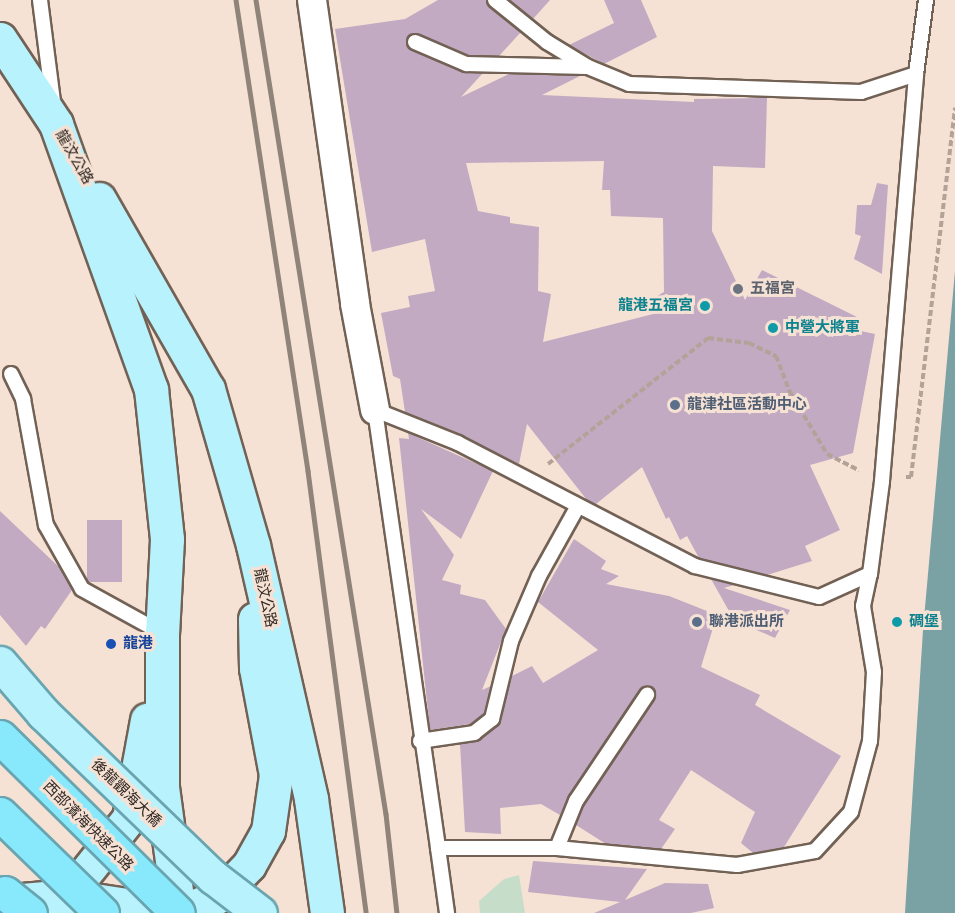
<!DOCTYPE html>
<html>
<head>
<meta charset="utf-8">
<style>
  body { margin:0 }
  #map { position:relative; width:955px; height:913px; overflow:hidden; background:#f6e2d4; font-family:"DejaVu Sans","Noto Sans TC",sans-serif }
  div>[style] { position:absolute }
  .green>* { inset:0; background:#c6ddca }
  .water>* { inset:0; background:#7aa1a4 }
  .building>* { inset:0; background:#c2aac3; transform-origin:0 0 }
  .path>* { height:4px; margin-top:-2px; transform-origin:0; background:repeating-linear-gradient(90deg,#b2a297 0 6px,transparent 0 9px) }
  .roads { filter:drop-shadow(2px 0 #726155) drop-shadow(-2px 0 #726155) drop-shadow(0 2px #726155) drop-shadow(0 -2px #726155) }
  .lane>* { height:14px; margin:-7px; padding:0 7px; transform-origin:7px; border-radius:7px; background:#fff }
  .street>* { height:28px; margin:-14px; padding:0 14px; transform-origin:14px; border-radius:14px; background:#fff }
  .primary>* { height:33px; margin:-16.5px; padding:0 16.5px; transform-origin:16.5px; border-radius:16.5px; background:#b8f2fd }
  .rail>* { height:4.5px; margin:-2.25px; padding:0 2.25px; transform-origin:2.25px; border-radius:2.25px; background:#908379 }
  .bridges { filter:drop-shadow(2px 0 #69a5b0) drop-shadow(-2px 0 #69a5b0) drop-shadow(0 2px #69a5b0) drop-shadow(0 -2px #69a5b0) }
  .primary-bridge>* { height:33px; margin:-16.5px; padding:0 16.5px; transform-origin:16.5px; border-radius:16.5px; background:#b8f2fd }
  .highway-bridge>* { height:33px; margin:-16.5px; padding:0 16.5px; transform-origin:16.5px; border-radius:16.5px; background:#88e9fc }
  .dots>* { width:16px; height:16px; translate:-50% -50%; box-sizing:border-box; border:3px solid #f6e2d4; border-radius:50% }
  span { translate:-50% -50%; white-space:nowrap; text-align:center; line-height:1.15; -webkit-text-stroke:6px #f6e2d4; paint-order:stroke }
  .street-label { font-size:15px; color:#302823 }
  .worship-label { font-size:15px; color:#5b616d; font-weight:700 }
  .left { translate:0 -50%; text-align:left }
  .culture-label { font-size:15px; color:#0d838f; font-weight:700 }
  .right { translate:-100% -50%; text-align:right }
  .service-label { font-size:15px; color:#4e5e75; font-weight:700 }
  .transit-label { font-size:15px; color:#164399; font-weight:700 }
</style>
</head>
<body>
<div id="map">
  <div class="green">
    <i style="clip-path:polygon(519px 875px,525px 913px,480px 913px,479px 901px,504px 879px)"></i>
  </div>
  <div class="water">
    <i style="clip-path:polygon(955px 271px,955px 913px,905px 913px,923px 630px)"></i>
  </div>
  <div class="building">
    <i style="clip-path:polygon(evenodd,438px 0,486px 0,521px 32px,499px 56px,468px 55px,419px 34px,409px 35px,406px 44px,411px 50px,462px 72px,483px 73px,461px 97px,509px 74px,580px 76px,542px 95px,694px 102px,694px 99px,767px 98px,765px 168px,713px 166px,712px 231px,745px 300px,762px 270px,859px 318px,856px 330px,875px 334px,853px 453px,810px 465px,840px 530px,805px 546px,812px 561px,767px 575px,699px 558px,687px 536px,680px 540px,669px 517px,666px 519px,642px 467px,596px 504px,587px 500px,527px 424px,519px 464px,462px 435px,405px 412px,400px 379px,393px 376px,381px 313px,410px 307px,408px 296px,435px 291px,425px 239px,372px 252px,335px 29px,405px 19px,438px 0,604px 161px,602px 190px,610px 190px,611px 216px,663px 218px,664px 292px,657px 296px,665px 311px,543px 342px,551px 294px,538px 291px,539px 227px,510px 223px,510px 217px,478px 211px,466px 163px,604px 161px)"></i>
    <i style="clip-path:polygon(509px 0,550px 0,533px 19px)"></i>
    <i style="clip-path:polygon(604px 0,641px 0,657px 37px,604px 64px,569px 45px,614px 23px)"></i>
    <i style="clip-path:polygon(877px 183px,888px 185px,882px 274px,854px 259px,861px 236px,855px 234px,857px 205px,871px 205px)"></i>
    <i style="clip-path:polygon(408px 433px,493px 471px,461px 539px,421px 509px,454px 555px,442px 580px,461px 585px,460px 594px,485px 600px,506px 629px,482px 690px,491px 686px,484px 714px,470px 724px,430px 730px,399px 438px,409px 439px)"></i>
    <i style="clip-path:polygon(0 511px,59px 567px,72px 590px,45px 629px,41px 626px,26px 646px,0 615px)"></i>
    <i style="left:87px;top:520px;width:35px;height:62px"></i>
    <i style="clip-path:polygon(574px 539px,606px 561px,601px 569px,619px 576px,606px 584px,669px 596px,717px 615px,701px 667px,760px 695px,755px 705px,841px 756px,784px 847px,753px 853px,741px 843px,755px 812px,691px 770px,659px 820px,675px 829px,661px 849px,606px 844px,576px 825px,584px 805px,654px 700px,655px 691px,647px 686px,640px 690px,569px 796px,560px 815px,541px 804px,500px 808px,501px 834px,465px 832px,460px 744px,479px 740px,498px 726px,512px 676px,532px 666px,543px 683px,598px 650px,538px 602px)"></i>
    <i style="clip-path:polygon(711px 579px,734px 585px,724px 588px,790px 610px,775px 638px,734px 620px)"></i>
    <i style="clip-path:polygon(533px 861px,647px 869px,625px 900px,665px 883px,708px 884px,714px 908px,691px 913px,594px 913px,620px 902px,528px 892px)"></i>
  </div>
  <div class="path">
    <i style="left:548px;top:464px;width:204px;rotate:-38.2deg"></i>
    <i style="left:708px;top:338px;width:41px;rotate:7deg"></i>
    <i style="left:749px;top:343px;width:30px;rotate:26deg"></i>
    <i style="left:776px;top:356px;width:39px;rotate:69deg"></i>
    <i style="left:790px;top:392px;width:72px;rotate:59.2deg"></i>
    <i style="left:827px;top:454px;width:36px;rotate:27deg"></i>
    <i style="left:906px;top:477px;width:5px"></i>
    <i style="left:911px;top:477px;width:372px;rotate:-83.2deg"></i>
  </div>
  <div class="roads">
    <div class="lane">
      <i style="left:40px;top:0;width:103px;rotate:82.7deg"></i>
      <i style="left:495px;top:0;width:67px;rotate:38.9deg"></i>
      <i style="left:547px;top:42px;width:48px;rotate:31.4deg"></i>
      <i style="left:588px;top:67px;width:44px;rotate:22.5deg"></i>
      <i style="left:629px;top:84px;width:232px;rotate:2deg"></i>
      <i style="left:861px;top:92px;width:58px;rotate:-18.1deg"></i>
      <i style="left:916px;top:74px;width:75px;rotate:-82.3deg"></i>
      <i style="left:415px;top:42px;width:56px;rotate:23.3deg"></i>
      <i style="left:466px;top:64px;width:120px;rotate:1.4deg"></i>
      <i style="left:11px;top:374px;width:28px;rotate:64deg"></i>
      <i style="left:23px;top:399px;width:128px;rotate:79.7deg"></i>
      <i style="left:46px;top:525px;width:73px;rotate:60.6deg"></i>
      <i style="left:82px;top:589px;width:89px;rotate:28.9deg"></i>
      <i style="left:870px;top:574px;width:56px;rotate:155.7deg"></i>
      <i style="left:819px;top:597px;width:128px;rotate:-166deg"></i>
      <i style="left:695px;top:566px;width:267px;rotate:-152.6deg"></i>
      <i style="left:458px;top:443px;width:89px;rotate:-158.3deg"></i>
      <i style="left:375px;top:410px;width:443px;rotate:81.8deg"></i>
      <i style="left:438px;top:848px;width:119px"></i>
      <i style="left:557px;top:848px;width:181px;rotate:5.4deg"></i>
      <i style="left:737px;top:865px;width:79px;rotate:-10.2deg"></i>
      <i style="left:815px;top:851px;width:53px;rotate:-47.3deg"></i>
      <i style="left:851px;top:812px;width:73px;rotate:-75deg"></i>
      <i style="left:870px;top:741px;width:69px;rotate:-86.7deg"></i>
      <i style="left:874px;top:672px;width:67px;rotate:-99.5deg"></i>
      <i style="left:863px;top:606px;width:33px;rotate:-78deg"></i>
      <i style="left:870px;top:574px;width:94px;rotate:-82.6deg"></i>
      <i style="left:882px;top:481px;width:408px;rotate:-85.2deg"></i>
      <i style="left:420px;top:741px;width:55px;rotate:-8.4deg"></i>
      <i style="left:474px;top:733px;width:23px;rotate:-38deg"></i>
      <i style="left:492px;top:719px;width:80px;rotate:-76.3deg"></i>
      <i style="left:511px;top:641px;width:71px;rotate:-66.7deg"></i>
      <i style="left:539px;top:576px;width:80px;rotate:-60.9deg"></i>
      <i style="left:438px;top:848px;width:66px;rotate:82.1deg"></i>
      <i style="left:557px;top:848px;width:51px;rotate:-68deg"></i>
      <i style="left:576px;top:801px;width:128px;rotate:-56.2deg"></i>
    </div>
    <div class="street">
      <i style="left:312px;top:0;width:307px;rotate:81.9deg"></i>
      <i style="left:355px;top:304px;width:108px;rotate:79.3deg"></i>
    </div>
    <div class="primary">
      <i style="left:0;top:39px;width:102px;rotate:56.6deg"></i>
      <i style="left:56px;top:124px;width:282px;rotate:70.3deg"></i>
      <i style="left:151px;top:389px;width:151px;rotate:83.9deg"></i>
      <i style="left:167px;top:539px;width:94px;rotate:93deg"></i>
      <i style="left:162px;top:633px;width:154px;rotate:90deg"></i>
      <i style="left:162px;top:787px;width:127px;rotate:82.3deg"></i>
      <i style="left:179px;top:913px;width:112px;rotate:-171.3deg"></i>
      <i style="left:99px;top:199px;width:219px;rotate:60.2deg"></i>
      <i style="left:208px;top:389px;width:162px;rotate:73.9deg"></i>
      <i style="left:253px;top:545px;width:261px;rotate:77.1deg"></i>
      <i style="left:311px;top:799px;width:115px;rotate:82deg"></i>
      <i style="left:0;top:902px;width:67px;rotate:-5.1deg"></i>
      <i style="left:67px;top:896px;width:100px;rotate:-51.5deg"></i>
      <i style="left:129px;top:818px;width:100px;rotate:-79.6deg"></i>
      <i style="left:178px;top:913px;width:44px;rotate:-22.5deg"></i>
      <i style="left:219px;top:896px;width:43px;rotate:-45.9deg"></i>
      <i style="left:249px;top:865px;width:39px;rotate:-61deg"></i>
      <i style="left:268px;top:831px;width:57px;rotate:-81.9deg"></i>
      <i style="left:276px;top:775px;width:109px;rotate:-100.6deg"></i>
      <i style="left:256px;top:668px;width:49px;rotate:-91.2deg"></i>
    </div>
  </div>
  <div class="rail">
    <i style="left:236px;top:0;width:476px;rotate:81.3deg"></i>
    <i style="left:308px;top:471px;width:446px;rotate:82.5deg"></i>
    <i style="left:256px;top:0;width:824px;rotate:80.93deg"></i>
    <i style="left:386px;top:814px;width:100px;rotate:83.7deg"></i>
  </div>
  <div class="bridges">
    <div class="primary-bridge">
      <i style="left:0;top:663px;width:66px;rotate:49.3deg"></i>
      <i style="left:43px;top:713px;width:236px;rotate:44deg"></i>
      <i style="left:213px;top:877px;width:59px;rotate:37.5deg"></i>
    </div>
    <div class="highway-bridge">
      <i style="left:0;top:737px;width:250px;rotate:44.7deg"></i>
      <i style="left:0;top:814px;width:142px;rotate:44.1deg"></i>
      <i style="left:5px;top:893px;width:32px;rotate:39deg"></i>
    </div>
  </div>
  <div class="dots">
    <i style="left:738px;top:289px;background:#6b7280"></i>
    <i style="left:705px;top:306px;background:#0f9aa8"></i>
    <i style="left:773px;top:328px;background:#0f9aa8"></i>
    <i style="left:675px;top:405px;background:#5c6f8a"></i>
    <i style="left:697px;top:622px;background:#5c6f8a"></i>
    <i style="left:897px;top:622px;background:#0f9aa8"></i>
    <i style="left:111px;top:644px;background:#1a4fb4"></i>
  </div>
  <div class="street-label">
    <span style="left:74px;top:157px;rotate:60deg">龍汶公路</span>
    <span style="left:265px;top:598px;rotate:78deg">龍汶公路</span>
    <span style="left:126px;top:793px;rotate:44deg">後龍觀海大橋</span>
    <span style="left:88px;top:826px;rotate:45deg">西部濱海快速公路</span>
  </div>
  <div class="worship-label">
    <span class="left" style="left:750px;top:289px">五福宮</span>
  </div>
  <div class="culture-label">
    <span class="right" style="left:693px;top:306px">龍港五福宮</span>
    <span class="left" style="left:785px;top:328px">中營大將軍</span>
    <span class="left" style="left:909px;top:622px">碉堡</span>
  </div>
  <div class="service-label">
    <span class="left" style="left:687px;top:405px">龍津社區活動中心</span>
    <span class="left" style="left:709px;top:622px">聯港派出所</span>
  </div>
  <div class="transit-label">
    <span class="left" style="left:123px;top:644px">龍港</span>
  </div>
</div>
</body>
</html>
